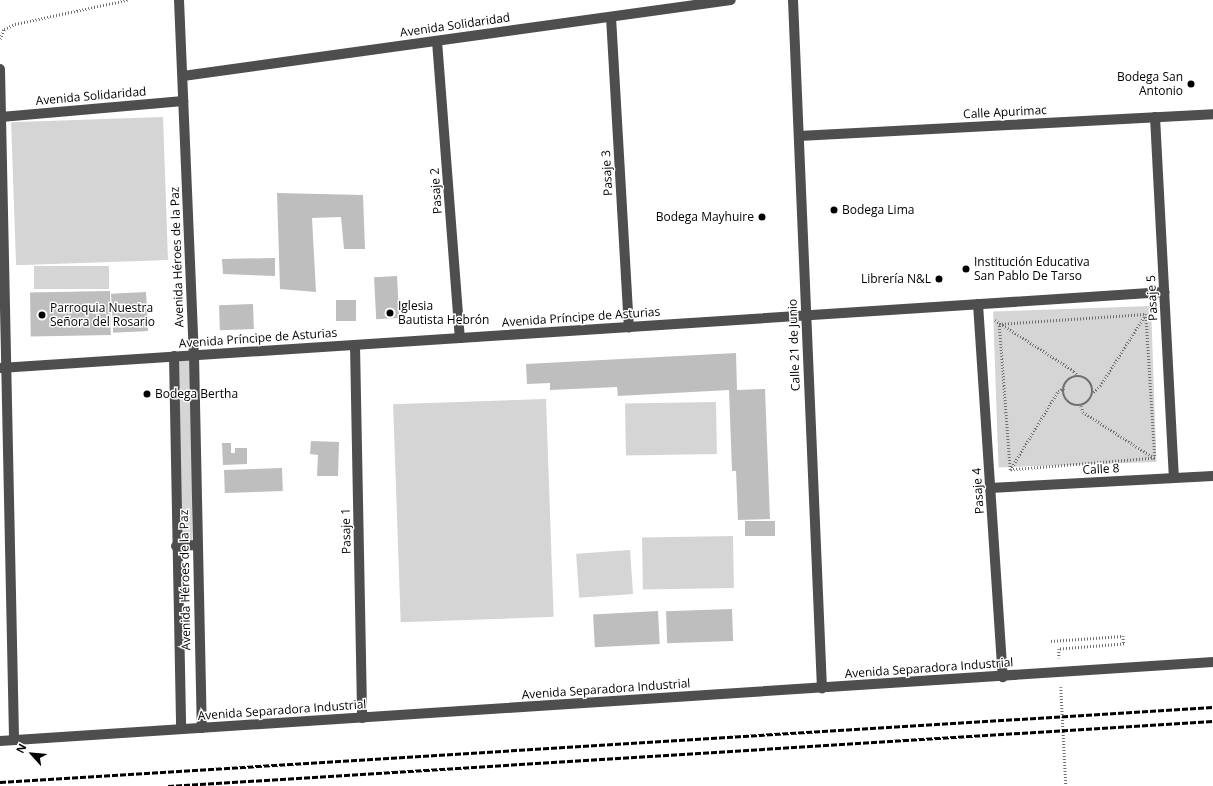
<!DOCTYPE html>
<html>
<head>
<meta charset="utf-8">
<style>
  body { margin:0 }
  #map { position:relative; width:1213px; height:786px; overflow:hidden; background:#fff; font-family:"Open Sans",sans-serif }
  div>[style] { position:absolute }
  .green>* { inset:0; background:#d5d5d5; transform-origin:0 0 }
  .building>* { inset:0; background:#bebebe; transform-origin:0 0 }
  .path>* { height:2.5px; margin-top:-1.25px; transform-origin:0; background:repeating-linear-gradient(90deg,#707070 0 1px,transparent 0 3px) }
  .path>.ring { margin:-1.25px; padding:0; box-sizing:content-box; background:none; border:2.5px solid #707070; border-radius:50% }
  .minor>* { height:10px; margin:-5px; padding:0 5px; transform-origin:5px; border-radius:5px; background:#4e4e4e }
  .rail>* { height:3px; margin-top:-1.5px; transform-origin:0; background:repeating-linear-gradient(90deg,#000 0 6px,transparent 0 8px) }
  .dots>* { width:11px; height:11px; translate:-50% -50%; box-sizing:border-box; border:2px solid #fff; border-radius:50% }
  span { translate:-50% -50%; white-space:nowrap; text-align:center; line-height:1.15; -webkit-text-stroke:3px #fff; paint-order:stroke }
  .street-label { font-size:12px; color:#000 }
  .poi-label { font-size:12px; color:#000 }
  .right { translate:-100% -50%; text-align:right }
  .left { translate:0 -50%; text-align:left }
  .north { position:absolute; left:12px; top:734px; width:40px; height:40px; -webkit-text-stroke:3px #fff; paint-order:stroke; rotate:297deg; font-size:11px; font-weight:700; line-height:16px; text-align:center; color:#000 }
  .north::after { content:''; display:block; margin:auto; width:14px; height:18px; background:#000; clip-path:polygon(50% 0,100% 100%,50% 72%,0 100%) }
</style>
</head>
<body>
<div id="map">
  <div class="green">
    <i style="left:163px;top:117px;width:143px;height:152px;rotate:88deg"></i>
    <i style="left:109px;top:266px;width:23px;height:75px;rotate:90deg"></i>
    <i style="left:1151px;top:306px;width:156px;height:158px;rotate:88deg"></i>
    <i style="left:175px;top:355px;width:17px;height:188px"></i>
    <i style="left:546px;top:399px;width:218px;height:153px;rotate:88deg"></i>
    <i style="left:716px;top:402px;width:52px;height:91px;rotate:89deg"></i>
    <i style="left:733px;top:536px;width:52px;height:91px;rotate:89deg"></i>
    <i style="left:630px;top:550px;width:44px;height:54px;rotate:86deg"></i>
  </div>
  <div class="building">
    <i style="clip-path:polygon(277px 193px,363px 195px,365px 249px,344px 249px,341px 217px,312px 218px,316px 292px,280px 289px)"></i>
    <i style="clip-path:polygon(275px 258px,275px 276px,223px 274px,222px 259px)"></i>
    <i style="left:397px;top:276px;width:42px;height:23px;rotate:87deg"></i>
    <i style="left:110px;top:291px;width:44px;height:80px;rotate:89deg"></i>
    <i style="left:146px;top:292px;width:39px;height:35px;rotate:87deg"></i>
    <i style="left:336px;top:300px;width:20px;height:21px"></i>
    <i style="left:253px;top:304px;width:25px;height:34px;rotate:88deg"></i>
    <i style="clip-path:polygon(736px 353px,737px 390px,765px 389px,770px 519px,738px 520px,736px 471px,732px 471px,729px 390px,618px 396px,617px 387px,550px 390px,550px 383px,527px 384px,526px 364px)"></i>
    <i style="clip-path:polygon(311px 441px,339px 442px,338px 476px,317px 476px,318px 455px,310px 454px)"></i>
    <i style="clip-path:polygon(222px 443px,231px 443px,231px 453px,235px 453px,235px 448px,247px 448px,247px 464px,223px 465px)"></i>
    <i style="left:282px;top:468px;width:23px;height:58px;rotate:88deg"></i>
    <i style="left:775px;top:521px;width:15px;height:30px;rotate:90deg"></i>
    <i style="left:732px;top:609px;width:32px;height:66px;rotate:88deg"></i>
    <i style="left:658px;top:611px;width:33px;height:65px;rotate:87deg"></i>
  </div>
  <div class="path">
    <i style="left:0;top:39px;width:11px;rotate:-68deg"></i>
    <i style="left:4px;top:29px;width:12px;rotate:-24deg"></i>
    <i style="left:15px;top:24px;width:115px;rotate:-12.1deg"></i>
    <i style="left:1146px;top:314px;width:144px;rotate:86.4deg"></i>
    <i style="left:1155px;top:458px;width:145px;rotate:175.3deg"></i>
    <i style="left:1010px;top:470px;width:146px;rotate:-94.3deg"></i>
    <i style="left:999px;top:324px;width:147px;rotate:-3.9deg"></i>
    <i style="left:995px;top:320px;width:94px;rotate:32.8deg"></i>
    <i style="left:1074px;top:371px;width:6px;rotate:51deg"></i>
    <i class="ring" style="left:1063px;top:376px;width:27.5px;height:27.5px"></i>
    <i style="left:1093px;top:392px;width:9px;rotate:-41deg"></i>
    <i style="left:1100px;top:386px;width:84px;rotate:-57.6deg"></i>
    <i style="left:1081px;top:406px;width:6px;rotate:72deg"></i>
    <i style="left:1083px;top:412px;width:85px;rotate:32.9deg"></i>
    <i style="left:1010px;top:470px;width:92px;rotate:-58.7deg"></i>
    <i style="left:1058px;top:391px;width:7px;rotate:-27deg"></i>
    <i style="left:1051px;top:641px;width:72px;rotate:-4deg"></i>
    <i style="left:1123px;top:636px;width:8px;rotate:83deg"></i>
    <i style="left:1124px;top:644px;width:65px;rotate:175.6deg"></i>
    <i style="left:1059px;top:649px;width:9px;rotate:90deg"></i>
    <i style="left:1061px;top:687px;width:99px;rotate:87.1deg"></i>
  </div>
  <div class="minor">
    <i style="left:179px;top:0;width:355px;rotate:87.6deg"></i>
    <i style="left:194px;top:355px;width:373px;rotate:88.8deg"></i>
    <i style="left:793px;top:0;width:689px;rotate:87.59deg"></i>
    <i style="left:611px;top:17px;width:311px;rotate:86.7deg"></i>
    <i style="left:437px;top:41px;width:298px;rotate:85.6deg"></i>
    <i style="left:0;top:69px;width:671px;rotate:88.8deg"></i>
    <i style="left:183px;top:76px;width:553px;rotate:-7.9deg"></i>
    <i style="left:1px;top:117px;width:183px;rotate:-5deg"></i>
    <i style="left:1155px;top:117px;width:361px;rotate:87deg"></i>
    <i style="left:799px;top:136px;width:415px;rotate:-3deg"></i>
    <i style="left:978px;top:304px;width:374px;rotate:86.2deg"></i>
    <i style="left:355px;top:345px;width:373px;rotate:88.9deg"></i>
    <i style="left:174px;top:356px;width:373px;rotate:88.9deg"></i>
    <i style="left:0;top:368px;width:1167px;rotate:-3.73deg"></i>
    <i style="left:990px;top:488px;width:223px;rotate:-3.1deg"></i>
    <i style="left:176px;top:546px;width:21px;rotate:-3deg"></i>
    <i style="left:0;top:741px;width:1216px;rotate:-3.73deg"></i>
  </div>
  <div class="rail">
    <i style="left:0;top:782px;width:1215px;rotate:-3.54deg"></i>
    <i style="left:168px;top:786px;width:1047px;rotate:-3.56deg"></i>
  </div>
  <div class="dots">
    <i style="left:1191px;top:84px;background:#000"></i>
    <i style="left:834px;top:210px;background:#000"></i>
    <i style="left:762px;top:217px;background:#000"></i>
    <i style="left:966px;top:269px;background:#000"></i>
    <i style="left:939px;top:279px;background:#000"></i>
    <i style="left:390px;top:313px;background:#000"></i>
    <i style="left:42px;top:315px;background:#000"></i>
    <i style="left:147px;top:394px;background:#000"></i>
  </div>
  <div class="street-label">
    <span style="left:455px;top:25px;rotate:-8deg">Avenida Solidaridad</span>
    <span style="left:91px;top:96px;rotate:-5deg">Avenida Solidaridad</span>
    <span style="left:1005px;top:112px;rotate:-3deg">Calle Apurimac</span>
    <span style="left:607px;top:173px;rotate:-93deg">Pasaje 3</span>
    <span style="left:436px;top:191px;rotate:-94deg">Pasaje 2</span>
    <span style="left:177px;top:257px;rotate:-92deg">Avenida Héroes de la Paz</span>
    <span style="left:1152px;top:298px;rotate:-93deg">Pasaje 5</span>
    <span style="left:581px;top:317px;rotate:-4deg">Avenida Príncipe de Asturias</span>
    <span style="left:258px;top:338px;rotate:-4deg">Avenida Príncipe de Asturias</span>
    <span style="left:794px;top:345px;rotate:-92deg">Calle 21 de Junio</span>
    <span style="left:1101px;top:469px;rotate:-3deg">Calle 8</span>
    <span style="left:978px;top:491px;rotate:-94deg">Pasaje 4</span>
    <span style="left:346px;top:531px;rotate:-91deg">Pasaje 1</span>
    <span style="left:185px;top:580px;rotate:-91deg">Avenida Héroes de la Paz</span>
    <span style="left:929px;top:668px;rotate:-4deg">Avenida Separadora Industrial</span>
    <span style="left:606px;top:689px;rotate:-4deg">Avenida Separadora Industrial</span>
    <span style="left:282px;top:710px;rotate:-4deg">Avenida Separadora Industrial</span>
  </div>
  <div class="poi-label">
    <span class="right" style="left:1183px;top:84px">Bodega San<br>Antonio</span>
    <span class="left" style="left:842px;top:210px">Bodega Lima</span>
    <span class="right" style="left:754px;top:217px">Bodega Mayhuire</span>
    <span class="left" style="left:974px;top:269px">Institución Educativa<br>San Pablo De Tarso</span>
    <span class="right" style="left:931px;top:279px">Librería N&amp;L</span>
    <span class="left" style="left:398px;top:313px">Iglesia<br>Bautista Hebrón</span>
    <span class="left" style="left:50px;top:315px">Parroquia Nuestra<br>Señora del Rosario</span>
    <span class="left" style="left:155px;top:394px">Bodega Bertha</span>
  </div>
  <div class="north">N</div>
</div>
</body>
</html>
